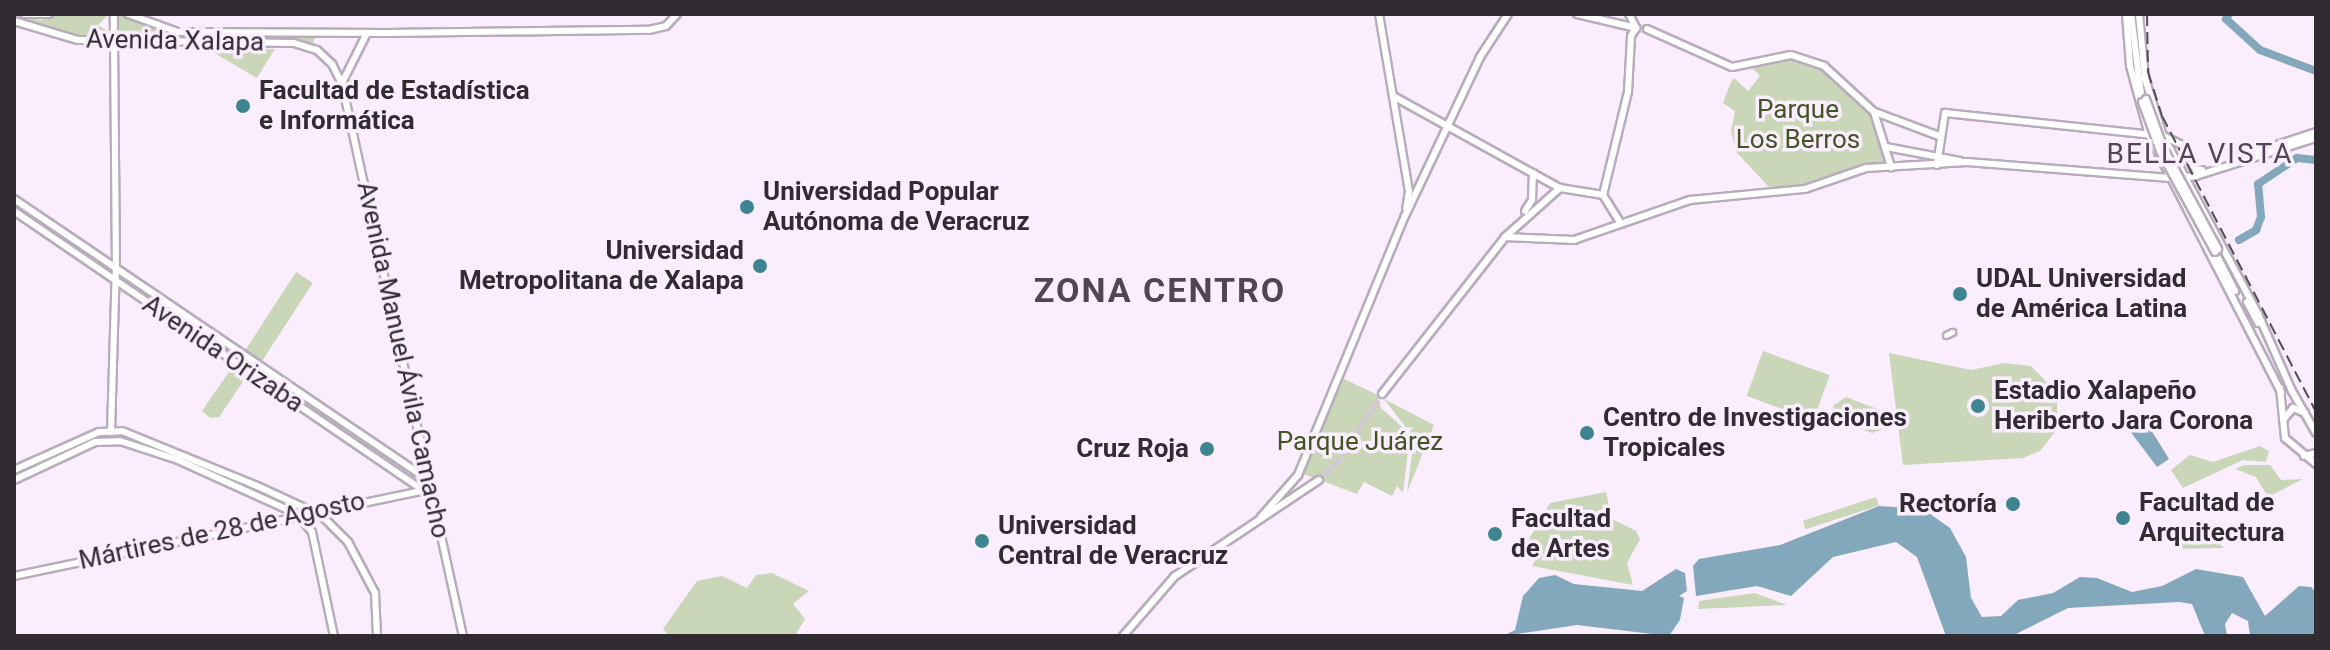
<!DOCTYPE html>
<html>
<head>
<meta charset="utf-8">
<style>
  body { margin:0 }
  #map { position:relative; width:2330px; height:650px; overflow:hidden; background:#faedfe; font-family:Roboto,sans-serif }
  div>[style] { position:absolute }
  .green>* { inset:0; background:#c9d6b7; transform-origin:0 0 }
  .water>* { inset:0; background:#84a8bb }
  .river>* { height:8px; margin:-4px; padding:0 4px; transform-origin:4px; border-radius:4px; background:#84a8bb }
  .major-tunnel>* { height:6px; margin-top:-3px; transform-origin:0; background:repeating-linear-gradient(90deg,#d2c6d5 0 6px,transparent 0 9px) }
  .roads { filter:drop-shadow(2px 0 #b8acbc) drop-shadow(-2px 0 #b8acbc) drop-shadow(0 2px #b8acbc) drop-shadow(0 -2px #b8acbc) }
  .minor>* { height:5px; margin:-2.5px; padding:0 2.5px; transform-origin:2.5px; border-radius:2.5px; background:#fff }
  .major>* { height:6px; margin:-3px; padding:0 3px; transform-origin:3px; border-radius:3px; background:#fff }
  .rail>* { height:2px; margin-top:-1px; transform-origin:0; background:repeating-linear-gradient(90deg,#534d55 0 12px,transparent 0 18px) }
  .bridges { filter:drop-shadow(2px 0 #b8acbc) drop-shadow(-2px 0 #b8acbc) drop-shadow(0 2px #b8acbc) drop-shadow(0 -2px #b8acbc) }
  .major-bridge>* { height:6px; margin:-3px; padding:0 3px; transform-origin:3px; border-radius:3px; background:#fff }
  .dots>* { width:22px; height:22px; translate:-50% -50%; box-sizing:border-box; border:4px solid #faedfe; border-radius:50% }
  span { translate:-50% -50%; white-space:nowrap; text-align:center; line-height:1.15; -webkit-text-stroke:7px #faedfe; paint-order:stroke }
  .street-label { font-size:26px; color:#302c32 }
  .poi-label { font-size:26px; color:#302c32; font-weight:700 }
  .left { translate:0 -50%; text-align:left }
  .right { translate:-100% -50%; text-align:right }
  .park-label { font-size:26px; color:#415422 }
  .neighbourhood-label { font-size:28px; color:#504653; letter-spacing:2px }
  .district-label { font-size:34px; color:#504653; font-weight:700; letter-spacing:2px }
  .frame { position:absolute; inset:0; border:16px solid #302c32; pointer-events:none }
</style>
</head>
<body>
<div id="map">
  <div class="green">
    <i style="clip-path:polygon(14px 14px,40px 20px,59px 14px,109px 14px,98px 25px,108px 31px,109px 38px,74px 37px)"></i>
    <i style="clip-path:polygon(119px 14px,170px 35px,315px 34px,313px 46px,119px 38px)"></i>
    <i style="clip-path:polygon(206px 48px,275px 49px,257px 78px)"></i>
    <i style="clip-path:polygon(1786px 55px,1832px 71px,1869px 113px,1887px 164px,1805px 187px,1769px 187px,1736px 152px,1731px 131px,1735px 111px,1723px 103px,1730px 84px,1734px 78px,1748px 91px,1760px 76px,1752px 68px)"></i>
    <i style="left:296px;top:272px;width:20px;height:95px;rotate:33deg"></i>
    <i style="left:1763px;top:351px;width:71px;height:48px;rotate:20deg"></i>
    <i style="clip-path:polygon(1889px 353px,1971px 370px,2004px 363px,2031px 366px,2057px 393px,2057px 429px,2040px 451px,2023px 458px,1903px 465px)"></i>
    <i style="clip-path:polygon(235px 363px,249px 373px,219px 417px,210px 418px,202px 411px)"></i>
    <i style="clip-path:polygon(1344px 379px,1376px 394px,1381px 408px,1410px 434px,1403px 493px,1397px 486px,1392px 496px,1364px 482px,1357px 494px,1301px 473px)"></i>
    <i style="clip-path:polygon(1846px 397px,1880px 410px,1886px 420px,1882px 430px,1872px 433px,1837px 420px,1833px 406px)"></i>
    <i style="clip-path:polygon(1384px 399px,1434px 425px,1407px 493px,1414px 438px)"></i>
    <i style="clip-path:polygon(2260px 446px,2269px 451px,2266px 462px,2243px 460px,2183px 488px,2171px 470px,2190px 455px,2213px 462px)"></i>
    <i style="clip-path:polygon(2244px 465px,2270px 465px,2281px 480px,2303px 479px,2268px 497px,2256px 477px,2235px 469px)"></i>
    <i style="clip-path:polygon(1606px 492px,1612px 519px,1636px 531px,1640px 539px,1627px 563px,1633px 585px,1532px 566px,1542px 549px,1529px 539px,1550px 503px)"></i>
    <i style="left:1876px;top:497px;width:9px;height:77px;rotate:72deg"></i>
    <i style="clip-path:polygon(2198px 520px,2224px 548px,2176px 549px,2170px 533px)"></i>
    <i style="clip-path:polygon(772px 573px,809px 591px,793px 604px,805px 619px,795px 636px,669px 636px,663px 629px,697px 581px,722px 576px,747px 588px,756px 575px)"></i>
    <i style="clip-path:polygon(1755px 593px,1787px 605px,1698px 609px,1699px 601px)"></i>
  </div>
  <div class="water">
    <i style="clip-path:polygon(2143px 417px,2169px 459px,2157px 467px,2127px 427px)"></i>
    <i style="clip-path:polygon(1879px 506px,1923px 509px,1950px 528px,1966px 557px,1971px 598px,1982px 617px,2001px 616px,2018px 600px,2053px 593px,2080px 577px,2097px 578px,2132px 592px,2162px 586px,2196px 569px,2243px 577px,2265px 616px,2299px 586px,2311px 587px,2316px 592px,2316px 636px,2250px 636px,2248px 621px,2232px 613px,2225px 624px,2227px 636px,2205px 636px,2192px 604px,2179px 602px,2068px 608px,2012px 636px,1946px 636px,1917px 557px,1896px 542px,1833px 557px,1791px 596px,1757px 586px,1696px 596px,1693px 566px,1699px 559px,1780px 545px)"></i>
    <i style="clip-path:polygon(1676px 569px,1685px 573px,1687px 591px,1679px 596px,1684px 598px,1680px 620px,1669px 636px,1577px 625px,1503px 636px,1515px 630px,1523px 596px,1539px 578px,1555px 575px,1574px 584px,1642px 591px)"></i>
  </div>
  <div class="river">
    <i style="left:2229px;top:14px;width:6px;rotate:121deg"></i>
    <i style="left:2226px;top:19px;width:46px;rotate:42.4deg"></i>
    <i style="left:2260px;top:50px;width:60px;rotate:20.6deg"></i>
    <i style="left:2239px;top:240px;width:20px;rotate:-30deg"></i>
    <i style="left:2256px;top:230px;width:14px;rotate:-69deg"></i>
    <i style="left:2261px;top:217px;width:33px;rotate:-95deg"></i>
    <i style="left:2258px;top:184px;width:47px;rotate:-33.7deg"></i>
    <i style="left:2297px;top:158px;width:19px;rotate:6deg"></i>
  </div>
  <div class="major-tunnel">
    <i style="left:1319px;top:480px;width:25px;rotate:-43deg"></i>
    <i style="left:1337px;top:463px;width:75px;rotate:-56.9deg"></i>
  </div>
  <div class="roads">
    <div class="minor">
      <i style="left:1946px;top:335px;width:7px;rotate:-27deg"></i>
    </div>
    <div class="major">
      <i style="left:24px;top:14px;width:25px"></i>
      <i style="left:128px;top:14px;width:53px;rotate:19.8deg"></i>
      <i style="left:178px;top:32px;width:209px;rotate:0.3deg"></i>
      <i style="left:387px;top:33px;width:262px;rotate:-0.7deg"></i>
      <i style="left:649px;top:30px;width:17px;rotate:-13deg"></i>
      <i style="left:666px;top:26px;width:16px;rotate:-47deg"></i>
      <i style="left:1379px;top:14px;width:180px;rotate:80.4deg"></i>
      <i style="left:1409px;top:191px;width:18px;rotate:99deg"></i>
      <i style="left:1577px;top:14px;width:61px;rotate:13.3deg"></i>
      <i style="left:1629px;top:14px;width:16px;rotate:63deg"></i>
      <i style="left:2126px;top:14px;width:52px;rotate:85.6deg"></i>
      <i style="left:2130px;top:66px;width:72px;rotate:74.6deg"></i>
      <i style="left:2149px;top:135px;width:289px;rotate:62.8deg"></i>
      <i style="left:2131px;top:14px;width:89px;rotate:82.9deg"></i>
      <i style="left:2139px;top:14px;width:64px;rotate:84.6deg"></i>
      <i style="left:2145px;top:78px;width:61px;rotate:72.8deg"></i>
      <i style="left:2163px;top:136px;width:202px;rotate:61.9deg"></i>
      <i style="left:2258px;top:314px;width:84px;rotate:66.2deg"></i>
      <i style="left:14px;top:21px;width:67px;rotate:16.5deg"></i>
      <i style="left:78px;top:40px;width:216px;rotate:0.8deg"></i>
      <i style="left:294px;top:43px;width:24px;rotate:17deg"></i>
      <i style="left:317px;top:50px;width:21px;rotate:43deg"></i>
      <i style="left:332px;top:64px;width:22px;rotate:63deg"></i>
      <i style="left:342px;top:84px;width:565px;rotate:77.64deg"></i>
      <i style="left:1647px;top:29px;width:93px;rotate:24.1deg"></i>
      <i style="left:1732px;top:67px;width:60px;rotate:-11.5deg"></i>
      <i style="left:1791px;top:55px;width:35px;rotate:18deg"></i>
      <i style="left:1824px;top:66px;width:68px;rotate:42.6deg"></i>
      <i style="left:1874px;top:112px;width:58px;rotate:72.8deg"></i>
      <i style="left:342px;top:83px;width:56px;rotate:-63.4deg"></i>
      <i style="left:1393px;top:96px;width:191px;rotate:28.9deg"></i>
      <i style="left:1560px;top:188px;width:44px;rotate:9.2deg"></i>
      <i style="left:1875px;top:112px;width:68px;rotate:20.6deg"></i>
      <i style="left:1886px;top:147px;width:75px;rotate:10.7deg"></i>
      <i style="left:2240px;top:157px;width:80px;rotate:-18.2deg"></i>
      <i style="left:1937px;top:165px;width:53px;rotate:-81.3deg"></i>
      <i style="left:1945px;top:113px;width:219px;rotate:6deg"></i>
      <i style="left:2163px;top:136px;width:21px;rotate:25deg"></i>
      <i style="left:2182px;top:145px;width:29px;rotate:61deg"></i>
      <i style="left:2196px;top:170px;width:6px"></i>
      <i style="left:1603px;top:195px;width:106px;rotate:-76.4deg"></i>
      <i style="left:1628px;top:92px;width:56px;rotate:-86.9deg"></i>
      <i style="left:1631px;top:36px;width:9px;rotate:-58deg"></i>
      <i style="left:1603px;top:195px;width:34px;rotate:58deg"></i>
      <i style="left:14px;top:199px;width:503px;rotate:34.13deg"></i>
      <i style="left:14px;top:211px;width:507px;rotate:34.32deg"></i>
      <i style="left:1525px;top:211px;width:13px;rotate:-58deg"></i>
      <i style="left:1532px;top:200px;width:27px;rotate:-88deg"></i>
      <i style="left:1505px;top:237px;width:69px;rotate:2.5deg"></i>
      <i style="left:1574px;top:240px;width:123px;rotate:-19deg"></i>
      <i style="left:1690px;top:200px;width:116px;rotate:-5.5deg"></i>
      <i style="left:1805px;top:189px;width:65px;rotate:-19deg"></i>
      <i style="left:1866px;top:168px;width:101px;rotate:-3.4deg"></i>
      <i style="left:1967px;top:162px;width:204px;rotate:4.5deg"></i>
      <i style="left:2170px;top:178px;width:26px;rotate:-4deg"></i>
      <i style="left:2196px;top:176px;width:126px;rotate:-17.6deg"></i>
      <i style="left:2215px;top:252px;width:44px;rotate:62.9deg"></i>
      <i style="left:2247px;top:302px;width:24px;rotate:62deg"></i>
      <i style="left:2280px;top:388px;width:50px;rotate:84.3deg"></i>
      <i style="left:2285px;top:438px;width:40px;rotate:40deg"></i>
      <i style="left:2292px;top:391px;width:48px;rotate:60.3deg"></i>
      <i style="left:1382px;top:394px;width:199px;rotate:-51.9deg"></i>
      <i style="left:1505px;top:237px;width:74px;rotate:-41.7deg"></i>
      <i style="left:2283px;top:420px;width:16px;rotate:-50deg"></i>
      <i style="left:2293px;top:408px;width:13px;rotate:23deg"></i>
      <i style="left:111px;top:432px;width:164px;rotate:-88.3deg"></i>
      <i style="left:116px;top:268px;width:254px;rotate:-90.5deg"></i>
      <i style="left:2304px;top:456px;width:12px;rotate:-14deg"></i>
      <i style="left:14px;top:470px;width:93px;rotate:-24.1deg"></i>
      <i style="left:99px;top:432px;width:23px;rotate:-2deg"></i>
      <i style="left:122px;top:431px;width:144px;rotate:22.1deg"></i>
      <i style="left:255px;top:485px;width:74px;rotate:24.8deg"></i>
      <i style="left:322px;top:516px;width:37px;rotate:45deg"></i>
      <i style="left:348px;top:542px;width:58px;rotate:62.1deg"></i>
      <i style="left:375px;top:593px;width:43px;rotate:87.3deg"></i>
      <i style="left:14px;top:480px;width:89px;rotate:-25.1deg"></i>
      <i style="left:95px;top:442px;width:25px;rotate:-2deg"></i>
      <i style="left:120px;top:441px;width:61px;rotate:18.1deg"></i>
      <i style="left:178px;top:460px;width:131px;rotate:24.4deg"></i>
      <i style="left:297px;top:514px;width:23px;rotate:50deg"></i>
      <i style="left:312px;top:532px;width:106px;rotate:78.1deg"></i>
      <i style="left:1261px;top:517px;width:56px;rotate:-48.6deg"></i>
      <i style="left:1298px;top:475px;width:280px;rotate:-67.6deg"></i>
      <i style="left:1405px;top:216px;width:176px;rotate:-64.7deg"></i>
      <i style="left:1480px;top:57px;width:51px;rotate:-56.9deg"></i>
      <i style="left:14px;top:576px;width:416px;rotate:-11.8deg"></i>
      <i style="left:1123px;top:636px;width:79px;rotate:-49.1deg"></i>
      <i style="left:1175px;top:576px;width:173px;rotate:-33.7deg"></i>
    </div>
  </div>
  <div class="rail">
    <i style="left:2147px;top:14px;width:58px;rotate:89deg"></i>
    <i style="left:2148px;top:72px;width:46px;rotate:72.3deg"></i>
    <i style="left:2162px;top:116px;width:334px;rotate:62.5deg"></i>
  </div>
  <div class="bridges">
    <div class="major-bridge">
      <i style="left:2146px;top:99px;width:53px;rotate:70.2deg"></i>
      <i style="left:2164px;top:149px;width:114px;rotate:61.6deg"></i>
      <i style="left:2142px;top:102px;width:52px;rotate:69.8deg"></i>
      <i style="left:2160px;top:151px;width:115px;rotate:61.4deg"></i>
    </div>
  </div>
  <div class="dots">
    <i style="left:243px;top:106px;background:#3f8491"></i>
    <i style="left:747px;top:207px;background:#3f8491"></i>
    <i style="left:760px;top:266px;background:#3f8491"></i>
    <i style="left:1960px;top:294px;background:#3f8491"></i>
    <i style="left:1978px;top:406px;background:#3f8491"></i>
    <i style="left:1587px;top:433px;background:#3f8491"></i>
    <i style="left:1207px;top:449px;background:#3f8491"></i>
    <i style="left:2013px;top:504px;background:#3f8491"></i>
    <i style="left:2123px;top:518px;background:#3f8491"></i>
    <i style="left:1495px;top:534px;background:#3f8491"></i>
    <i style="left:982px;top:541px;background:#3f8491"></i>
  </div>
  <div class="street-label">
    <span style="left:175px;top:41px;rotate:1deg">Avenida Xalapa</span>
    <span style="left:223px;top:354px;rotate:34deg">Avenida Orizaba</span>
    <span style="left:403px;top:360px;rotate:78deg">Avenida Manuel Ávila Camacho</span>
    <span style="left:222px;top:531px;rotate:-12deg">Mártires de 28 de Agosto</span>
  </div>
  <div class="poi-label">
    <span class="left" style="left:259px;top:106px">Facultad de Estadística<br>e Informática</span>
    <span class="left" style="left:763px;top:207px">Universidad Popular<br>Autónoma de Veracruz</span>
    <span class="right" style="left:744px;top:266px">Universidad<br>Metropolitana de Xalapa</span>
    <span class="left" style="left:1976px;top:294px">UDAL Universidad<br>de América Latina</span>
    <span class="left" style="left:1994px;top:406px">Estadio Xalapeño<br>Heriberto Jara Corona</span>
    <span class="left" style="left:1603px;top:433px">Centro de Investigaciones<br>Tropicales</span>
    <span class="right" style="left:1189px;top:449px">Cruz Roja</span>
    <span class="left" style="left:2139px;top:518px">Facultad de<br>Arquitectura</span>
    <span class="right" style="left:1997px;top:504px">Rectoría</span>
    <span class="left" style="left:1511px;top:534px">Facultad<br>de Artes</span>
    <span class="left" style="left:998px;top:541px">Universidad<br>Central de Veracruz</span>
  </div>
  <div class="park-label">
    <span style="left:1798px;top:125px">Parque<br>Los Berros</span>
    <span style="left:1360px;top:442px">Parque Juárez</span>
  </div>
  <div class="neighbourhood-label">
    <span style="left:2200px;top:154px">BELLA VISTA</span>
  </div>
  <div class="district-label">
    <span style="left:1160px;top:291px">ZONA CENTRO</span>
  </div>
  <div class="frame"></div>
</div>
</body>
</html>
